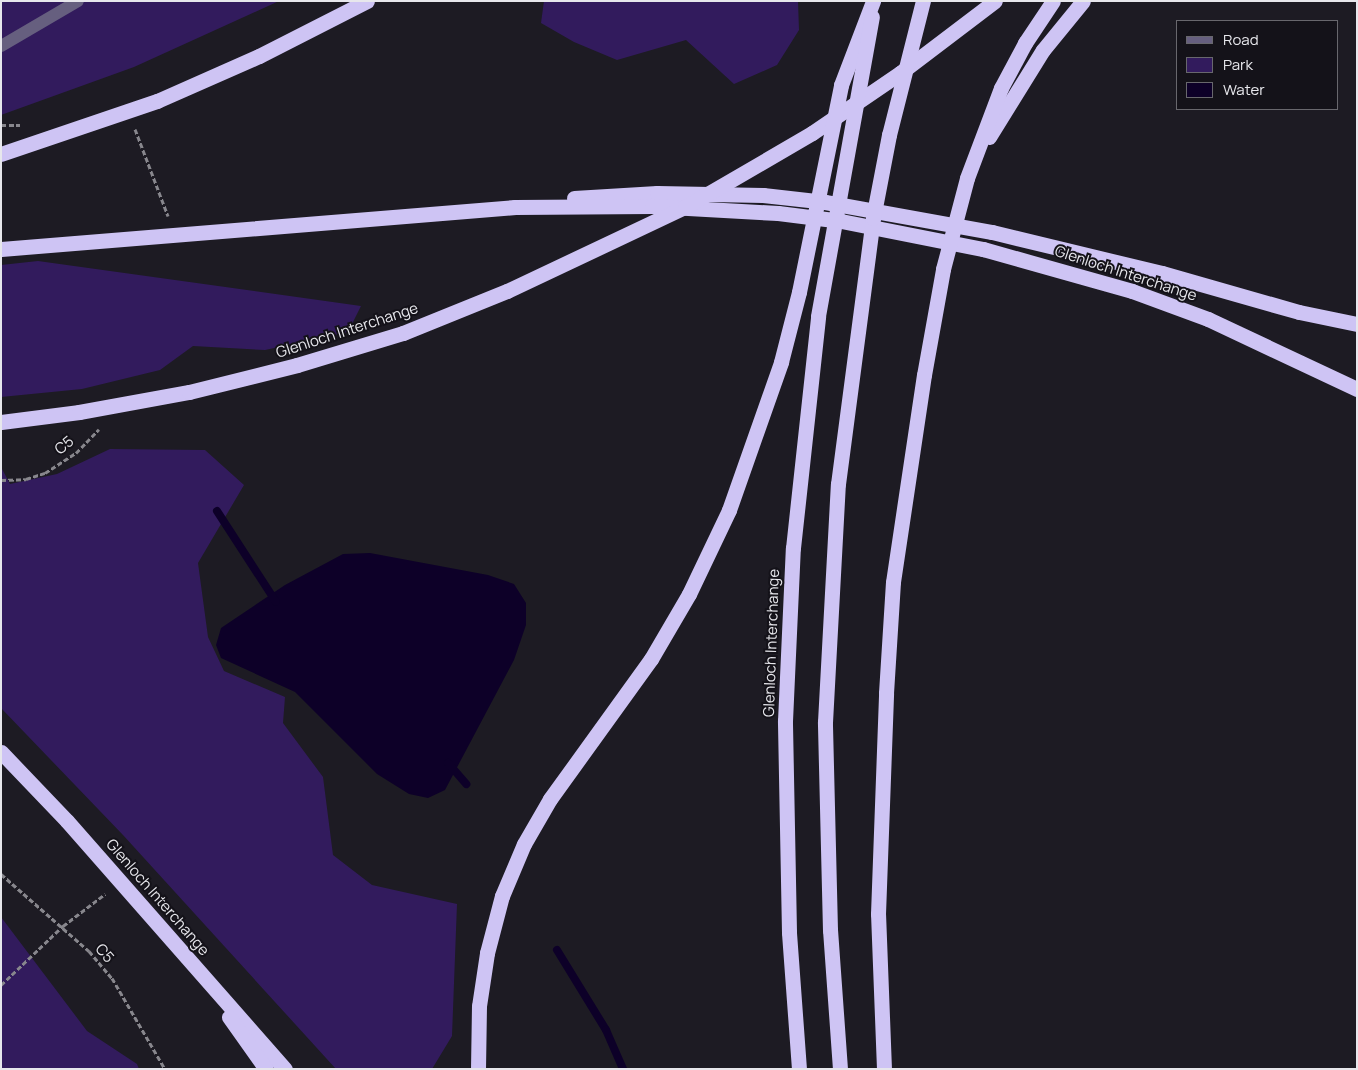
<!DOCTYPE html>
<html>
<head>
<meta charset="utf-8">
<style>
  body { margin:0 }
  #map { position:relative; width:1358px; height:1070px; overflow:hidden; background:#1d1b23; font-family:Manrope,sans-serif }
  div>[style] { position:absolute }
  .green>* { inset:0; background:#321b5d }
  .water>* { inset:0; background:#0d0028 }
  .stream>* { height:8px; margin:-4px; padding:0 4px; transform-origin:4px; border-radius:4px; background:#0d0028 }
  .path>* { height:3px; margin-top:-1.5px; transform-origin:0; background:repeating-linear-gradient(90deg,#88878d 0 5px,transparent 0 7.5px) }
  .tertiary>* { height:12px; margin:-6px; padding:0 6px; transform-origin:6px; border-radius:6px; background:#665f7f }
  .motorway>* { height:15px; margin:-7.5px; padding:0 7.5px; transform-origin:7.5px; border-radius:7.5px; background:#cec4f4 }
  span { translate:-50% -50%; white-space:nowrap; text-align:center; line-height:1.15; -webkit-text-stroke:4px #141219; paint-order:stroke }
  .street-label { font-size:15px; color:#e7e7ec }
  .frame { position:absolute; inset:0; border:2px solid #e7e7ec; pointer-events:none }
  .legend { position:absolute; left:1176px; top:20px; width:162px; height:90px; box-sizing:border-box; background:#141219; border:1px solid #68676d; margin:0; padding:6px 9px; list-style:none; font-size:15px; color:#e7e7ec }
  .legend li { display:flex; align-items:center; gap:10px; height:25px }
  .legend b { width:25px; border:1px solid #68676d }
</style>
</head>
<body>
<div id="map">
  <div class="green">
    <i style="clip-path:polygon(1px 1px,279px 1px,134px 67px,1px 115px)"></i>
    <i style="clip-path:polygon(544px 1px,798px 1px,799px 30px,777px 65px,734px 84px,686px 40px,617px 60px,574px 42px,541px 23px)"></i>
    <i style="clip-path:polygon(38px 261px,361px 306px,348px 332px,265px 350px,193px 346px,160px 370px,82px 389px,1px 397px,1px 265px)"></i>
    <i style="clip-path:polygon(110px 449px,205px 450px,244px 485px,198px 563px,208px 637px,224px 671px,285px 697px,283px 723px,323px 777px,333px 855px,372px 885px,457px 904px,452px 1036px,432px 1069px,336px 1069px,123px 835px,1px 708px,1px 467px,10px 484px,57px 474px)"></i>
    <i style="clip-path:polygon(1px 917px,87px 1031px,137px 1064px,139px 1069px,1px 1069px)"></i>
  </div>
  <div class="water">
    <i style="clip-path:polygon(370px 553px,488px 575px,514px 584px,526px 603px,526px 625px,514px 660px,445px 790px,428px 798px,409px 794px,377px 774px,295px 692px,221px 658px,216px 645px,221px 628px,285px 585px,343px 554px)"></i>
  </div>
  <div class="stream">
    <i style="left:217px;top:511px;width:108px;rotate:57deg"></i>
    <i style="left:448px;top:763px;width:28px;rotate:49deg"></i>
    <i style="left:557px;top:950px;width:94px;rotate:58.5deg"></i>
    <i style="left:606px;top:1030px;width:43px;rotate:66.4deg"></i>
  </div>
  <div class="path">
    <i style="left:1px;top:125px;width:19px"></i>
    <i style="left:135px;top:129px;width:93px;rotate:69.2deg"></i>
    <i style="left:1px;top:480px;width:25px;rotate:-2deg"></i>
    <i style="left:26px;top:479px;width:20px;rotate:-18deg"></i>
    <i style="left:45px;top:473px;width:37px;rotate:-33deg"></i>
    <i style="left:76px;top:453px;width:33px;rotate:-46deg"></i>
    <i style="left:1px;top:874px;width:117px;rotate:41.2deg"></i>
    <i style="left:89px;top:951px;width:35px;rotate:50deg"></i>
    <i style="left:112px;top:978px;width:105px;rotate:59.8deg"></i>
    <i style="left:1px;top:985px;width:86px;rotate:-43.6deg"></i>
    <i style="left:63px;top:926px;width:53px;rotate:-37.3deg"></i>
  </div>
  <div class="tertiary">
    <i style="left:1px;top:46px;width:89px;rotate:-30.3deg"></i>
  </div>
  <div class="motorway">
    <i style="left:989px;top:137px;width:102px;rotate:-58.2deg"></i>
    <i style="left:1043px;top:50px;width:63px;rotate:-50.8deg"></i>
    <i style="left:1px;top:154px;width:165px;rotate:-18.8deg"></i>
    <i style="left:157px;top:101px;width:111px;rotate:-23.8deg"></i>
    <i style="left:259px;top:56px;width:121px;rotate:-27deg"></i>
    <i style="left:574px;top:198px;width:83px;rotate:-3.4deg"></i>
    <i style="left:657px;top:193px;width:106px;rotate:1.1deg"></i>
    <i style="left:763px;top:195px;width:62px;rotate:6.4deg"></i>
    <i style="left:825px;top:202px;width:170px;rotate:10.2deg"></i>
    <i style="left:992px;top:232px;width:175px;rotate:13.6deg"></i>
    <i style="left:1162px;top:273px;width:142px;rotate:15.9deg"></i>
    <i style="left:1299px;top:312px;width:59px;rotate:11.7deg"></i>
    <i style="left:1px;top:249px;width:516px;rotate:-4.67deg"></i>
    <i style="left:515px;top:207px;width:137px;rotate:-0.4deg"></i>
    <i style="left:652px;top:206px;width:126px;rotate:3.2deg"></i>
    <i style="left:778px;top:213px;width:64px;rotate:7.2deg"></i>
    <i style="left:841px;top:221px;width:145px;rotate:11.2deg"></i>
    <i style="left:983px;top:249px;width:155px;rotate:15.7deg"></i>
    <i style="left:1132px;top:291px;width:81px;rotate:20.2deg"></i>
    <i style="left:1208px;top:319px;width:165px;rotate:25.2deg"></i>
    <i style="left:1px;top:422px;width:79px;rotate:-7.3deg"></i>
    <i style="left:79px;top:412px;width:112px;rotate:-10.3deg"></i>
    <i style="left:189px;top:392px;width:111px;rotate:-14deg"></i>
    <i style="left:297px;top:365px;width:111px;rotate:-16.8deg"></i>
    <i style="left:403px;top:333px;width:112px;rotate:-22deg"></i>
    <i style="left:507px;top:291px;width:197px;rotate:-25.3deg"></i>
    <i style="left:685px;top:207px;width:147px;rotate:-30.2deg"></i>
    <i style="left:812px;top:133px;width:107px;rotate:-34.3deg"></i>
    <i style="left:900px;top:73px;width:119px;rotate:-37.2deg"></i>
    <i style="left:1px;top:752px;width:95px;rotate:46.3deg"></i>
    <i style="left:67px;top:821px;width:330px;rotate:48.7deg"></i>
    <i style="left:229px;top:1017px;width:64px;rotate:54.6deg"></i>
    <i style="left:478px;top:1069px;width:63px;rotate:-89.1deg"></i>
    <i style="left:479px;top:1006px;width:54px;rotate:-81.4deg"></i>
    <i style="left:487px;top:953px;width:59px;rotate:-75.3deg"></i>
    <i style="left:502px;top:896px;width:56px;rotate:-67.1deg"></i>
    <i style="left:524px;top:844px;width:52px;rotate:-60deg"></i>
    <i style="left:550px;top:799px;width:173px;rotate:-54.2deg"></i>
    <i style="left:651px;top:659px;width:75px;rotate:-59.7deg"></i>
    <i style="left:689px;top:594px;width:93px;rotate:-64.5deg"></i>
    <i style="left:729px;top:510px;width:157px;rotate:-70.6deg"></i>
    <i style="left:781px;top:362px;width:72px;rotate:-75.6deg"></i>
    <i style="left:799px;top:292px;width:211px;rotate:-78.5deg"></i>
    <i style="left:841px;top:85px;width:90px;rotate:-69.1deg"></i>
    <i style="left:799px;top:1069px;width:137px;rotate:-94.2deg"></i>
    <i style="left:789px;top:932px;width:211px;rotate:-91.1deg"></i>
    <i style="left:785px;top:721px;width:173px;rotate:-87.4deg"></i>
    <i style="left:793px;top:548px;width:233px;rotate:-83.8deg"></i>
    <i style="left:818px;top:316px;width:304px;rotate:-79.8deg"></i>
    <i style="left:840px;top:1069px;width:139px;rotate:-94.1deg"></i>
    <i style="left:830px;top:930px;width:208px;rotate:-91.4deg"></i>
    <i style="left:825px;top:722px;width:238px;rotate:-86.9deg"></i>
    <i style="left:838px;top:484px;width:268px;rotate:-82.5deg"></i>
    <i style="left:873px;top:218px;width:85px;rotate:-79.1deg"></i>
    <i style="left:889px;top:135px;width:138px;rotate:-75.8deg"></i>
    <i style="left:884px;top:1069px;width:155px;rotate:-92.2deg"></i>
    <i style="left:878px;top:914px;width:221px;rotate:-87.9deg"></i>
    <i style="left:886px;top:693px;width:111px;rotate:-86.4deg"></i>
    <i style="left:893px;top:582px;width:209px;rotate:-81.5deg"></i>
    <i style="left:924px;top:375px;width:108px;rotate:-79.8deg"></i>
    <i style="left:943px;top:269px;width:94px;rotate:-75.2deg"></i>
    <i style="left:967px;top:178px;width:96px;rotate:-69.3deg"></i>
    <i style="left:1001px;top:88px;width:51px;rotate:-61.9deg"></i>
    <i style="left:1025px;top:43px;width:50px;rotate:-56.3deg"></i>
  </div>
  <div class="street-label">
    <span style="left:1126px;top:273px;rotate:18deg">Glenloch Interchange</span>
    <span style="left:347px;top:330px;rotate:-18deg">Glenloch Interchange</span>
    <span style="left:64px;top:445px;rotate:-38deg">C5</span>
    <span style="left:771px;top:643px;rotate:-88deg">Glenloch Interchange</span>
    <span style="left:158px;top:897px;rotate:49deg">Glenloch Interchange</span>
    <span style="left:105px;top:953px;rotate:49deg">C5</span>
  </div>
  <div class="frame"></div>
  <ul class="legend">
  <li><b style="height:6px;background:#665f7f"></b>Road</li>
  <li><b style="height:14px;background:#321b5d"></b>Park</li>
  <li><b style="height:14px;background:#0d0028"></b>Water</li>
  </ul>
</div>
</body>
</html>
